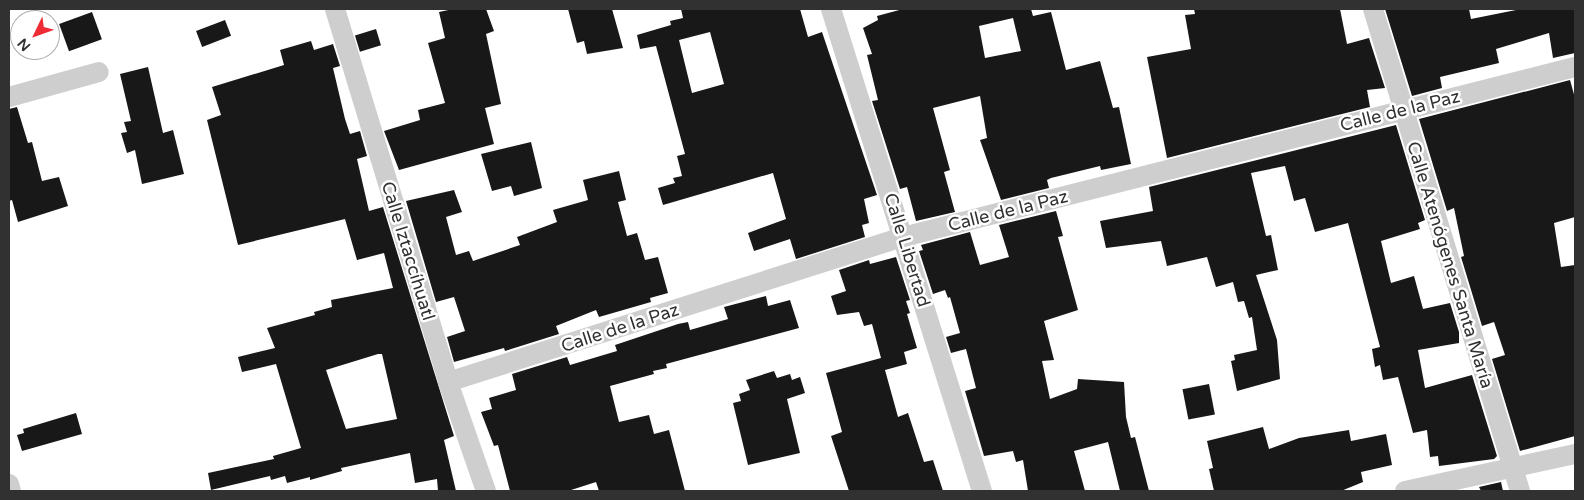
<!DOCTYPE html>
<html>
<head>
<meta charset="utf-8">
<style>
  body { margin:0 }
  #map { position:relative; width:1584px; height:500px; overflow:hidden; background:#fff; font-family:"Varela Round",sans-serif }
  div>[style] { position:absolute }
  .building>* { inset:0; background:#181818; transform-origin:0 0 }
  .street>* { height:20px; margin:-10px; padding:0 10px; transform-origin:10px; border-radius:10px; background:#cecece }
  span { translate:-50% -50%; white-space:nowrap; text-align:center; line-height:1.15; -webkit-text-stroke:5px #fff; paint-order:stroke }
  .street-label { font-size:18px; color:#313131 }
  .frame { position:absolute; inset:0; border:10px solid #313131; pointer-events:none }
  .north { position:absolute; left:10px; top:10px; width:50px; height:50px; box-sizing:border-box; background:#fff; border:1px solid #adadad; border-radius:50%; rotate:228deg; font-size:14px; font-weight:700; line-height:20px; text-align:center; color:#313131 }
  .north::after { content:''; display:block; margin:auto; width:18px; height:22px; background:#ee2c36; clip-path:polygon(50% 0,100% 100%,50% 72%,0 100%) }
</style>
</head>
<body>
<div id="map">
  <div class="building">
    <i style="clip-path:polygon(453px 9px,486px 9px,494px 31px,486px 34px,501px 104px,485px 108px,494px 144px,399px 170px,384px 131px,420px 120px,418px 110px,445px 103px,428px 43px,445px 38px,439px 12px)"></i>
    <i style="clip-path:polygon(568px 9px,612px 9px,623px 48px,587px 54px,584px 41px,577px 43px)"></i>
    <i style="clip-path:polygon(evenodd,681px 9px,800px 9px,808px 37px,822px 32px,877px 195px,864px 199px,869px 223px,862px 225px,865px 237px,796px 259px,790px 239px,754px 251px,748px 233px,786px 219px,773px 173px,663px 205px,658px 188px,675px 183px,673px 178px,682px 176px,677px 156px,685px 154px,656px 46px,640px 49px,637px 35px,671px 25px,670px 21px,683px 18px,681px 9px,710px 32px,724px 84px,692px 93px,679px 40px,710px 32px)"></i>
    <i style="clip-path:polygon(evenodd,903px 9px,1031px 9px,1033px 16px,1051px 12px,1066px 70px,1100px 61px,1113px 108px,1119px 107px,1131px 164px,1101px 170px,1100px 166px,1051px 178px,1047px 180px,1049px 188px,1001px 200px,980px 140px,987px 138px,980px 96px,933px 108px,950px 170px,944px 172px,955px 212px,916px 221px,907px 187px,900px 189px,872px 101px,878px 100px,867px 55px,872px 54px,863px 28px,878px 20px,877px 16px,903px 9px,1013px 18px,1021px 51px,985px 58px,979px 26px,1013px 18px)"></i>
    <i style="clip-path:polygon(1194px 9px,1340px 9px,1347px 44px,1369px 38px,1385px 88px,1367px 90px,1370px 107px,1167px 158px,1147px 57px,1191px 49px,1185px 15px,1195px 14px)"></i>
    <i style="clip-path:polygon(1385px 9px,1469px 9px,1471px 19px,1521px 9px,1575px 9px,1575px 53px,1553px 58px,1549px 33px,1496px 49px,1499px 63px,1440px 77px,1442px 88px,1412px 96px)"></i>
    <i style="left:92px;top:12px;width:29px;height:35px;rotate:70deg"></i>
    <i style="left:225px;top:20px;width:17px;height:31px;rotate:69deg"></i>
    <i style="left:376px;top:29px;width:17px;height:22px;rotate:73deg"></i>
    <i style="clip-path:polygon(evenodd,311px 41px,314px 50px,333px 44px,340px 66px,333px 68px,345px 119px,350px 134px,360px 131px,367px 156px,357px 159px,369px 211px,383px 207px,454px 436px,444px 440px,456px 491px,438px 491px,437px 479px,415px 483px,410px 453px,341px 468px,342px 471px,310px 480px,310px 477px,287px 483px,285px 476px,271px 480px,270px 476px,211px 490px,208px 473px,274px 459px,273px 456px,301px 448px,276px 364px,242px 372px,238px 357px,275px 348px,267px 328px,315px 315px,314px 312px,332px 307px,331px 300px,393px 288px,384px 253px,357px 260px,345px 219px,238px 245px,207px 120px,221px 115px,212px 87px,284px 65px,280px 50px,311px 41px,378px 354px,382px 354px,397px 419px,346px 429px,326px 370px,378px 354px)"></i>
    <i style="clip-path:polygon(148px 67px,163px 133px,173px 130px,184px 174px,142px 184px,135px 150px,127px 153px,121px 133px,127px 132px,124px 122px,131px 121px,120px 74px)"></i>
    <i style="clip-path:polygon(1570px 80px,1575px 98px,1575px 217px,1554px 223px,1561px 267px,1575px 265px,1575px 436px,1520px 451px,1492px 359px,1505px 355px,1494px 322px,1482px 326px,1461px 257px,1464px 256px,1454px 208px,1447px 211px,1419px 119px)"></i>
    <i style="clip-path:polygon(17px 107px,28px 143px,32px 142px,42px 181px,59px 177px,68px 206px,18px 222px,12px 200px,9px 201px,9px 109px)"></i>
    <i style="clip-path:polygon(1396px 125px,1425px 220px,1418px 223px,1420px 229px,1381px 241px,1391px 283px,1414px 276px,1423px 309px,1450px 303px,1459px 332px,1459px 343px,1418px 350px,1425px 388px,1472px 375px,1497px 456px,1494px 459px,1439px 466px,1438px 456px,1430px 457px,1427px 430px,1413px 433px,1398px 377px,1383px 380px,1380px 365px,1375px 367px,1372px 349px,1380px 347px,1348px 223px,1315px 232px,1305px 198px,1294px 201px,1285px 166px,1251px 173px,1266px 236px,1271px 235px,1278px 270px,1256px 275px,1277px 340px,1280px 379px,1237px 391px,1231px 361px,1235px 360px,1234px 355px,1257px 350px,1252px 317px,1249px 318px,1244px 301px,1238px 302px,1233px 282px,1216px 287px,1207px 257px,1167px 266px,1161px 241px,1106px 248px,1100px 221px,1153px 211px,1149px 187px)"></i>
    <i style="clip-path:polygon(531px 142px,542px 188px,514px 196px,511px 186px,492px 191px,481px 154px)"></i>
    <i style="clip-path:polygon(619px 171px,626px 200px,618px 202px,627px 236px,637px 233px,645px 260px,658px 257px,668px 293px,650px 298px,651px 302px,599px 317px,596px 310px,556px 326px,559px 334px,505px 351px,504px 348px,454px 362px,447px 337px,465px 331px,454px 297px,436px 302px,406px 201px,454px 190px,462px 212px,446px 217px,456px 255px,469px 251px,473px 261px,520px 245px,517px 237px,557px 222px,553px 210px,588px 200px,583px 180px)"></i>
    <i style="clip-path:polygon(1056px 211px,1063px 236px,1058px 237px,1078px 310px,1044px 321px,1054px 360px,1042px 361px,1050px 399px,1077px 389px,1078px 379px,1124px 382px,1126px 417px,1131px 438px,1135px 437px,1149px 491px,1120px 491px,1108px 442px,1074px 451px,1085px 491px,1028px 491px,1023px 460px,1016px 462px,1013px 451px,984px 456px,965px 391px,976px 388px,966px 349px,951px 353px,946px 337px,960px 333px,950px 297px,948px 298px,945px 290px,933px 294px,919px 251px,923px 250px,921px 245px,970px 232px,980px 265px,1009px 257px,999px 225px)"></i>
    <i style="clip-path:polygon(896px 257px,910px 300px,906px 301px,910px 313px,907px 314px,917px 348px,904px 352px,907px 364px,885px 370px,898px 417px,908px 413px,924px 462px,933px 460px,943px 491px,849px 491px,831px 436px,842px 432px,826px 373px,881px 358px,872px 324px,864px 326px,859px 312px,837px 315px,831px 296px,846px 291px,839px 270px,869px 260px,870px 264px)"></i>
    <i style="clip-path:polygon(766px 296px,768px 306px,790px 300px,799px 328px,666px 364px,667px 368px,653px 371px,654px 374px,610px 386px,619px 422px,649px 415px,654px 434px,669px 430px,685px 491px,599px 491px,596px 482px,568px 491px,510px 491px,498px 445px,494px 446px,481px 412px,492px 409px,489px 398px,516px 390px,512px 374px,567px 357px,570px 365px,617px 351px,615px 345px,678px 324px,688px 322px,690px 330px,728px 319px,724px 307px)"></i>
    <i style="clip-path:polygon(774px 371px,777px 378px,790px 374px,792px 380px,800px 377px,805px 393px,787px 399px,800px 453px,748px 465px,733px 403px,741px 401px,739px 394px,750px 390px,746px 380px)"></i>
    <i style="left:1209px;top:384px;width:31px;height:27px;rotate:79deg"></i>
    <i style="clip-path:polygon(76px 413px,82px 434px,22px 451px,17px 435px,24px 433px,23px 429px)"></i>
    <i style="clip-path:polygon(1263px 427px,1269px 449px,1299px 438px,1349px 430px,1351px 441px,1386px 434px,1392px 465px,1361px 472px,1363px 482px,1341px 491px,1214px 491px,1209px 469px,1213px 468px,1207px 441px)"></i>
    <i style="clip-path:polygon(1501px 482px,1503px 491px,1481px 491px,1479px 487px)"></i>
  </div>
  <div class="street">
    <i style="left:335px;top:9px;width:390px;rotate:73.1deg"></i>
    <i style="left:448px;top:382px;width:115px;rotate:70.8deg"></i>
    <i style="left:831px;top:9px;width:505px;rotate:72.61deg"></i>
    <i style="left:1373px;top:9px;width:504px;rotate:73.04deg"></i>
    <i style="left:9px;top:97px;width:93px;rotate:-15.5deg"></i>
    <i style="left:448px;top:382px;width:478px;rotate:-17.7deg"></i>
    <i style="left:903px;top:237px;width:693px;rotate:-14.2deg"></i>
    <i style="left:9px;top:484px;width:7px;rotate:74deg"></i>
    <i style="left:1405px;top:491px;width:174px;rotate:-12.3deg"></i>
  </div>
  <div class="street-label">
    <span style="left:1400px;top:111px;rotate:-14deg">Calle de la Paz</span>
    <span style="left:1008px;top:211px;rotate:-14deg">Calle de la Paz</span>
    <span style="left:907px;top:250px;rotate:73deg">Calle Libertad</span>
    <span style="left:408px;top:251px;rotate:73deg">Calle Iztaccíhuatl</span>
    <span style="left:1450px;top:265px;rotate:73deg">Calle Atenógenes Santa María</span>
    <span style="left:620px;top:328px;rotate:-18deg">Calle de la Paz</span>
  </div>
  <div class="frame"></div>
  <div class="north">N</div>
</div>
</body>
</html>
